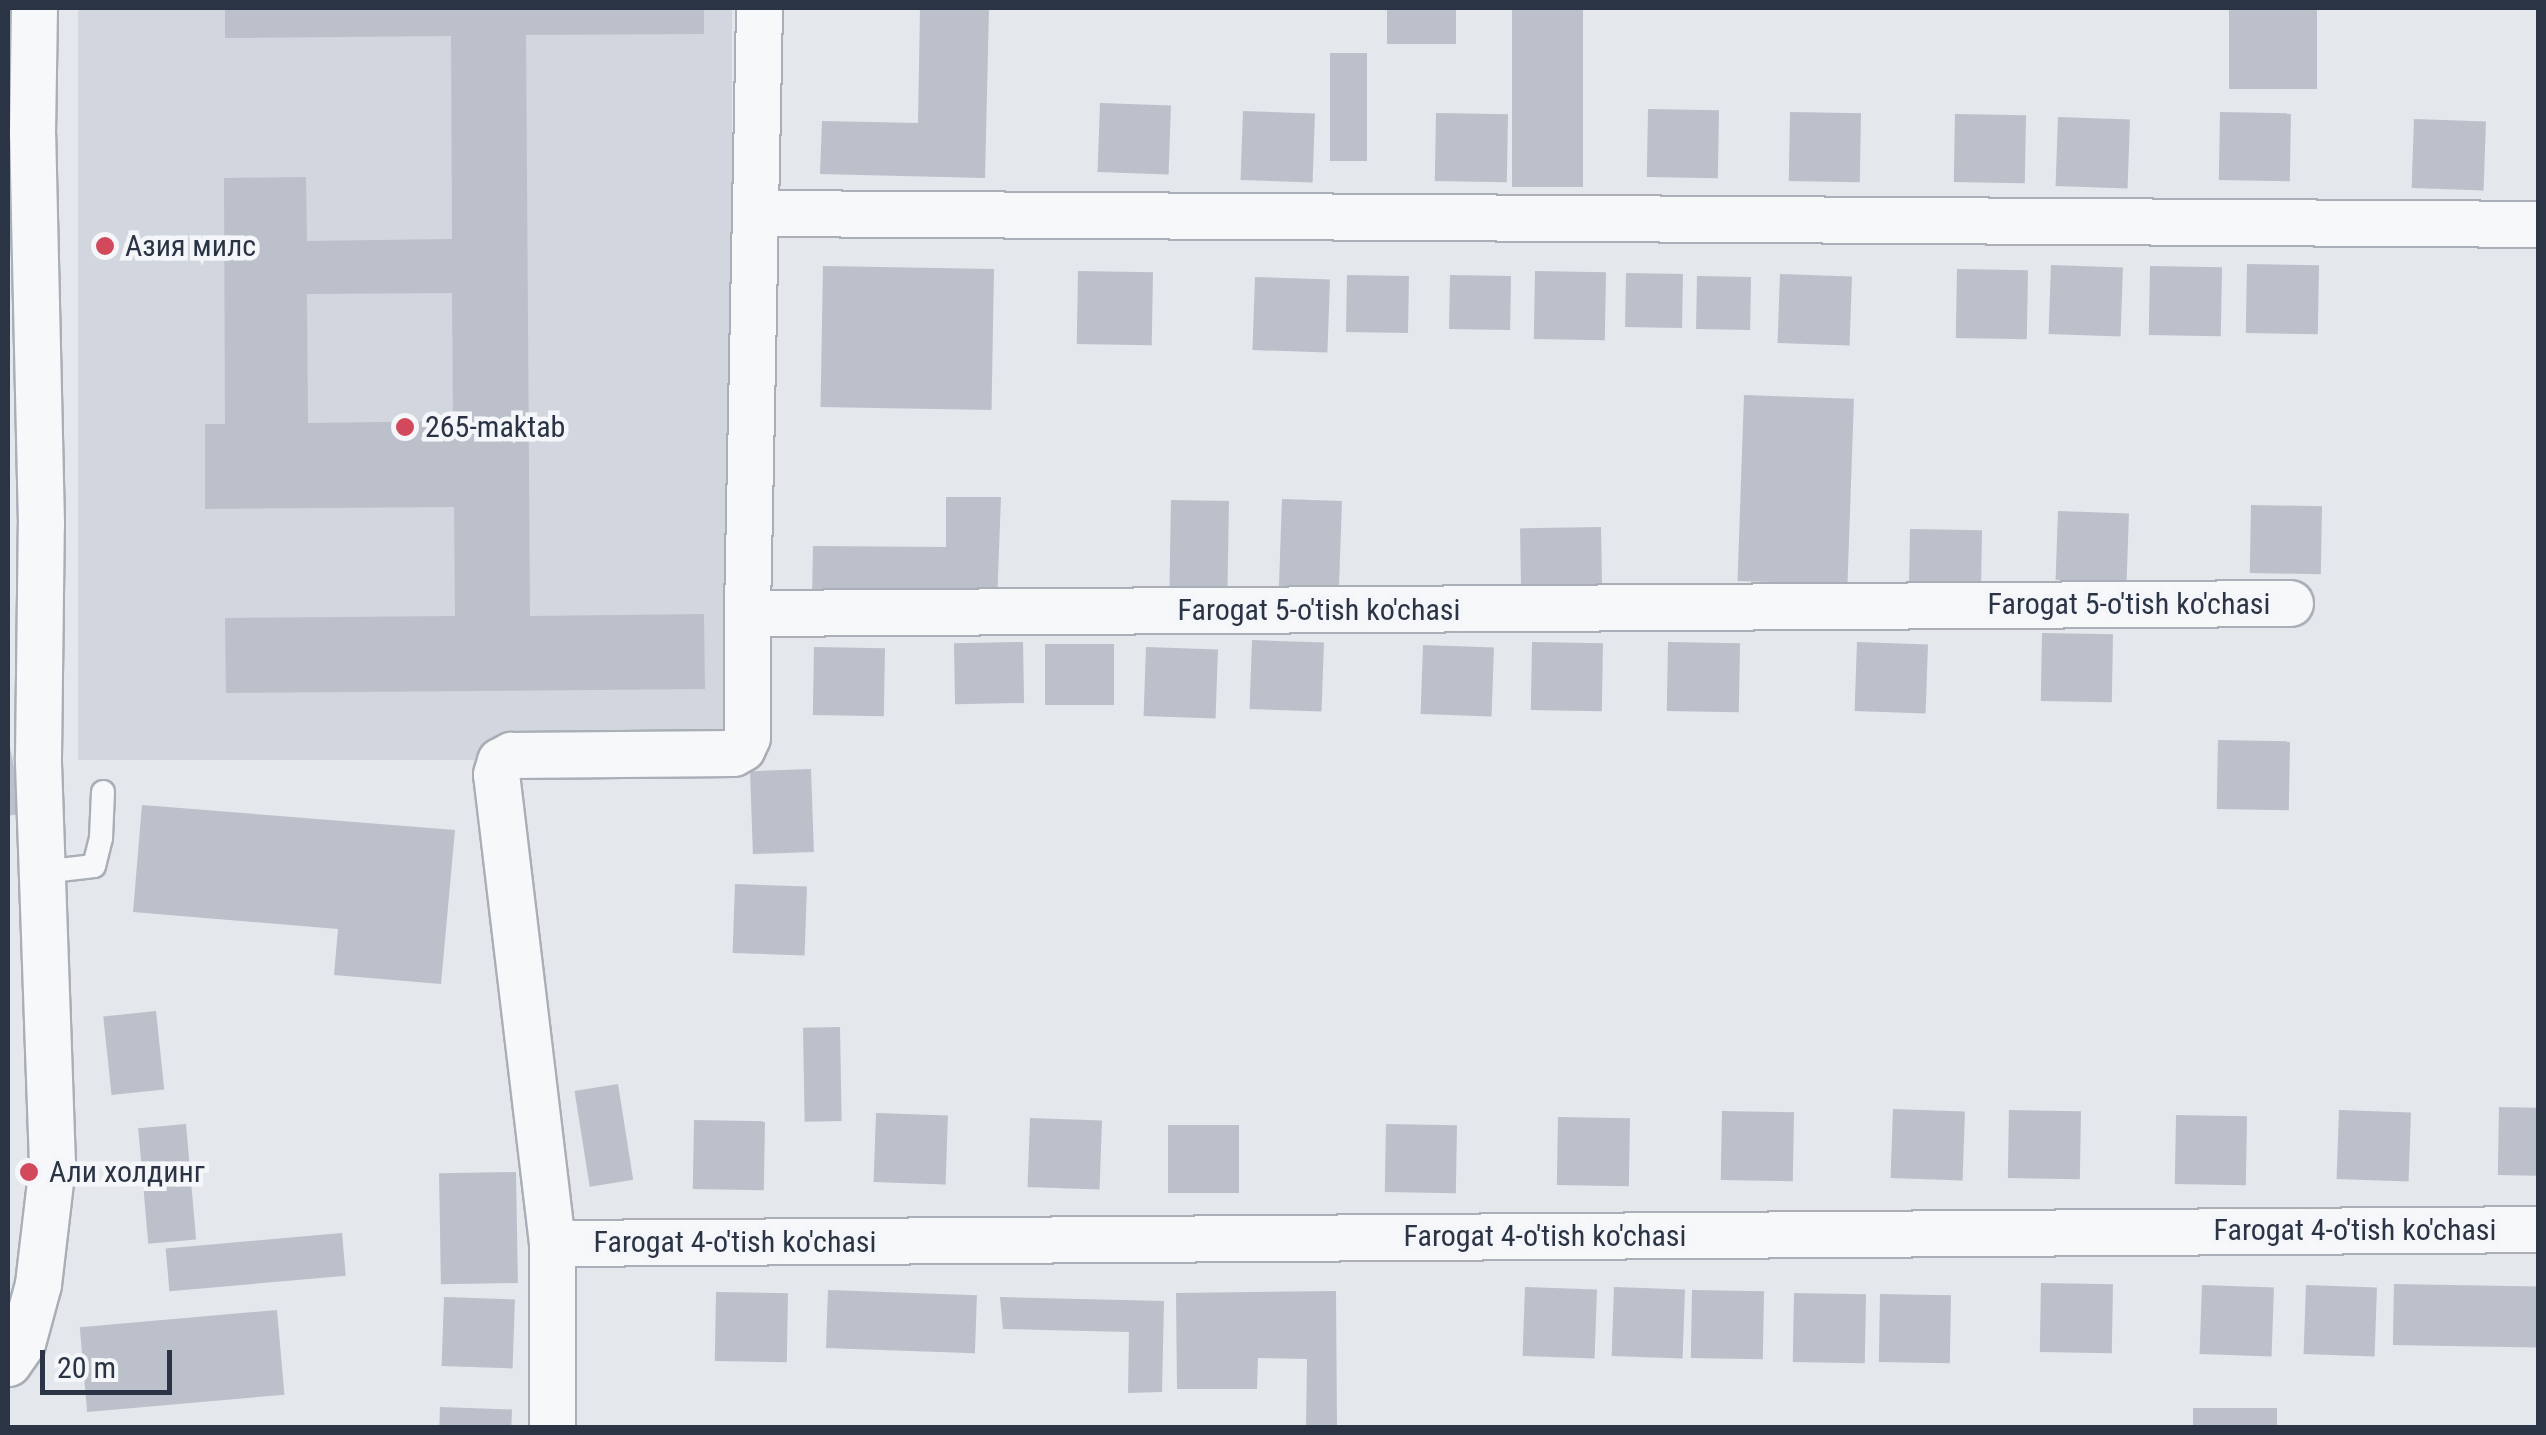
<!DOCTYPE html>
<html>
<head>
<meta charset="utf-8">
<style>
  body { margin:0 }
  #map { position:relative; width:2546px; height:1435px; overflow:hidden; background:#e4e7ec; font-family:"Roboto Condensed",sans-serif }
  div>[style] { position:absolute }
  .built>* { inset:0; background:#d2d6de; transform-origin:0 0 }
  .building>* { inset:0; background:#bbc0ca; transform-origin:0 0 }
  .roads { filter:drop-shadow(2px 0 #a9aeb7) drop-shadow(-2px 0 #a9aeb7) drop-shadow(0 2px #a9aeb7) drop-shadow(0 -2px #a9aeb7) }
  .service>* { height:22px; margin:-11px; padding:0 11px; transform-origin:11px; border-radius:11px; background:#f7f8fa }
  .minor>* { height:45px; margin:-22.5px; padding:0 22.5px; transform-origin:22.5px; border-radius:22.5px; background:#f7f8fa }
  .dots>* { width:28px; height:28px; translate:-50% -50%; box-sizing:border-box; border:5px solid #f4f6f9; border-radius:50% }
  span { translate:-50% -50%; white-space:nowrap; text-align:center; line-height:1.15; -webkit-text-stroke:9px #f4f6f9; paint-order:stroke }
  .poi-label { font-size:30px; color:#2b3445 }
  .left { translate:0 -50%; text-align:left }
  .street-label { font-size:30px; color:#2b3445 }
  .frame { position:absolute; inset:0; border:10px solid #2b3445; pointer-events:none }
  .scale { position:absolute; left:40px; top:1350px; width:132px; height:45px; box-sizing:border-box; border:5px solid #2b3445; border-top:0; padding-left:12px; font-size:30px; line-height:35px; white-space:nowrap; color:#2b3445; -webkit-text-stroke:8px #f4f6f9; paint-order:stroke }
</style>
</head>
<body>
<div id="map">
  <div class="built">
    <i style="left:78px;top:8px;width:654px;height:752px"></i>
  </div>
  <div class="building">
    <i style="clip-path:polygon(evenodd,225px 8px,704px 8px,704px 34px,526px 35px,530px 616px,704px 614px,705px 689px,226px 693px,225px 618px,455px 616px,454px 507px,205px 509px,205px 424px,225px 424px,224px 178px,306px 177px,307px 241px,452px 239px,451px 36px,225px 38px,225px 8px,452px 293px,453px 421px,308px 423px,307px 294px,452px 293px)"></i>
    <i style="clip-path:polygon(920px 8px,989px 8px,985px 178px,820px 174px,822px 121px,918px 123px)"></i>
    <i style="left:1387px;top:8px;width:69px;height:36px"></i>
    <i style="left:1512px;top:8px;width:71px;height:179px"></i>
    <i style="left:2229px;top:8px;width:88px;height:81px"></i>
    <i style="left:1330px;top:53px;width:37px;height:108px"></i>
    <i style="left:1100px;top:103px;width:71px;height:69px;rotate:2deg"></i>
    <i style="left:1648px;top:109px;width:71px;height:68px;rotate:1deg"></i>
    <i style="left:1243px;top:111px;width:72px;height:69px;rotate:2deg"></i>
    <i style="left:1790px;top:112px;width:71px;height:69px;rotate:1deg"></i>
    <i style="left:2220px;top:112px;width:71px;height:68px;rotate:1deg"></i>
    <i style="left:1436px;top:113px;width:72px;height:68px;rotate:1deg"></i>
    <i style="left:1955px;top:114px;width:71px;height:68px;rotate:1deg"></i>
    <i style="left:2058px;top:117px;width:72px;height:69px;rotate:2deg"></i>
    <i style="left:2414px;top:119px;width:72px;height:69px;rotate:2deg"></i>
    <i style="left:2247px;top:264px;width:72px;height:69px;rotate:1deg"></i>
    <i style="left:2051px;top:265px;width:72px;height:69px;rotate:2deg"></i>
    <i style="left:823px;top:266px;width:171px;height:141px;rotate:1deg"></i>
    <i style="left:2150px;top:266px;width:72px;height:69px;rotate:1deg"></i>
    <i style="left:1957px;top:269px;width:71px;height:69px;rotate:1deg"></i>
    <i style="left:1078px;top:271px;width:75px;height:73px;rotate:1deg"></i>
    <i style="left:1535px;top:271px;width:71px;height:68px;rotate:1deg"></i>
    <i style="left:1626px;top:273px;width:57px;height:54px;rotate:1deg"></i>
    <i style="left:1780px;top:274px;width:72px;height:69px;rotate:2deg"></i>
    <i style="left:1347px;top:275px;width:62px;height:57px;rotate:1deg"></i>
    <i style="left:1450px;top:275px;width:61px;height:54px;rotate:1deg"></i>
    <i style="left:1697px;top:276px;width:54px;height:53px;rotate:1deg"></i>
    <i style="left:1255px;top:277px;width:75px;height:73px;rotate:2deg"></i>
    <i style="left:1744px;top:395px;width:110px;height:186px;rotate:2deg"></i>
    <i style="clip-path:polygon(946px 497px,1001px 497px,997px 603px,812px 598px,813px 546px,946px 547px)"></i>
    <i style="left:1282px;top:499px;width:60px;height:104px;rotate:2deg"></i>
    <i style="left:1171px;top:500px;width:58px;height:102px;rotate:1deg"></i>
    <i style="left:2251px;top:505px;width:71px;height:68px;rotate:1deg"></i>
    <i style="left:2058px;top:511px;width:71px;height:69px;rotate:2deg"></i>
    <i style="left:1601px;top:527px;width:67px;height:81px;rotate:89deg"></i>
    <i style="left:1910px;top:529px;width:72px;height:68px;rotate:1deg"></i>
    <i style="left:2042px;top:633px;width:71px;height:68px;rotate:1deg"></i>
    <i style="left:1252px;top:640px;width:72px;height:69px;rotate:2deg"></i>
    <i style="left:1023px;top:642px;width:61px;height:69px;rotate:89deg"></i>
    <i style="left:1532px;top:642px;width:71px;height:68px;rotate:1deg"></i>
    <i style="left:1668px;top:642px;width:72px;height:69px;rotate:1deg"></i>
    <i style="left:1857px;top:642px;width:71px;height:69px;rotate:2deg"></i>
    <i style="left:1114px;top:644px;width:61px;height:69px;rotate:90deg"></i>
    <i style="left:1423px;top:645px;width:71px;height:69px;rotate:2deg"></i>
    <i style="left:814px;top:647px;width:71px;height:68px;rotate:1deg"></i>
    <i style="left:1146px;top:647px;width:72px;height:69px;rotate:2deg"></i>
    <i style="clip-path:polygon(8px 737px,23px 813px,8px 816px)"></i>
    <i style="left:2218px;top:740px;width:72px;height:69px;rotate:1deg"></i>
    <i style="left:811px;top:769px;width:83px;height:61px;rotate:88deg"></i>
    <i style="clip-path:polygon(142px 805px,455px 830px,441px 984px,334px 975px,338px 929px,133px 912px)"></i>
    <i style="left:735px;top:884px;width:72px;height:69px;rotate:2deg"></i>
    <i style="left:156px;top:1011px;width:79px;height:53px;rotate:84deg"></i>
    <i style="left:840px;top:1027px;width:94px;height:37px;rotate:89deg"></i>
    <i style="left:618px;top:1084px;width:97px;height:44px;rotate:81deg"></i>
    <i style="left:2499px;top:1107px;width:39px;height:68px;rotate:1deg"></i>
    <i style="left:1893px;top:1109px;width:72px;height:69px;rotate:2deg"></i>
    <i style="left:2009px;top:1110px;width:72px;height:68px;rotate:1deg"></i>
    <i style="left:2339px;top:1110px;width:72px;height:69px;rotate:2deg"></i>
    <i style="left:1722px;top:1111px;width:72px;height:69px;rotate:1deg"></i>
    <i style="left:876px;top:1113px;width:72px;height:69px;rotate:2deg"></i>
    <i style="left:2176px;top:1115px;width:71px;height:69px;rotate:1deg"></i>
    <i style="left:1558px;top:1117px;width:72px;height:68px;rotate:1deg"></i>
    <i style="left:1030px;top:1118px;width:72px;height:69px;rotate:2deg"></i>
    <i style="left:694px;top:1120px;width:71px;height:69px;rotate:1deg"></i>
    <i style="left:186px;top:1124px;width:116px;height:48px;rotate:85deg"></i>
    <i style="left:1386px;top:1124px;width:71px;height:68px;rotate:1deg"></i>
    <i style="left:1168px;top:1125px;width:71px;height:68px"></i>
    <i style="left:516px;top:1172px;width:111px;height:77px;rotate:89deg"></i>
    <i style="left:342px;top:1233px;width:43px;height:177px;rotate:85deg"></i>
    <i style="left:2041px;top:1283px;width:72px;height:69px;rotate:1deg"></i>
    <i style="left:2394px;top:1284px;width:144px;height:61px;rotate:1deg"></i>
    <i style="left:2202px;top:1285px;width:72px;height:69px;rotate:2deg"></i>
    <i style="left:2306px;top:1285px;width:71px;height:69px;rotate:2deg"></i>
    <i style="left:1525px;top:1287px;width:72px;height:69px;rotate:2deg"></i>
    <i style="left:1614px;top:1287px;width:71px;height:69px;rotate:2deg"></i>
    <i style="left:828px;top:1290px;width:149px;height:58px;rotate:2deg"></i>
    <i style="left:1692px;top:1290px;width:72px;height:68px;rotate:1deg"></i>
    <i style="clip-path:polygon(1336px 1291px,1337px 1428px,1306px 1428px,1307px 1359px,1258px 1358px,1257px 1389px,1177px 1389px,1176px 1293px)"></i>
    <i style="left:716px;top:1292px;width:72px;height:69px;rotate:1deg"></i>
    <i style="left:1794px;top:1293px;width:72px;height:69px;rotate:1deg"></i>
    <i style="left:1880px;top:1294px;width:71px;height:68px;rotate:1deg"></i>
    <i style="left:444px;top:1297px;width:71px;height:69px;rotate:2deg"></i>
    <i style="clip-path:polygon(1000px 1297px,1164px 1301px,1162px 1392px,1128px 1393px,1129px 1332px,1003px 1329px)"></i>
    <i style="left:277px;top:1310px;width:85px;height:198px;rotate:85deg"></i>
    <i style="left:440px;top:1407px;width:72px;height:21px;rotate:2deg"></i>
    <i style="left:2277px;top:1408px;width:20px;height:84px;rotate:90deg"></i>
  </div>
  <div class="roads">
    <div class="service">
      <i style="left:43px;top:872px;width:51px;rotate:-6.7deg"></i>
      <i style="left:94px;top:866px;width:29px;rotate:-76deg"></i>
      <i style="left:101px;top:838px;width:46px;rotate:-87.5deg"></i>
    </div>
    <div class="minor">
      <i style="left:759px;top:8px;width:605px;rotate:91.14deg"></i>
      <i style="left:747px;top:613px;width:1543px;rotate:-0.37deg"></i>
      <i style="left:758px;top:213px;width:1780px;rotate:0.35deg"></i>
      <i style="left:552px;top:1243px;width:1986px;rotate:-0.4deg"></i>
      <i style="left:8px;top:1363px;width:24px;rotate:-55deg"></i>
      <i style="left:22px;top:1343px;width:61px;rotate:-74.8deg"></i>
      <i style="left:38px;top:1284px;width:121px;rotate:-83.3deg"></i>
      <i style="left:52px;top:1164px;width:407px;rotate:-92deg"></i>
      <i style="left:38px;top:757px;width:233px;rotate:-89.3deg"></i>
      <i style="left:41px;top:524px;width:390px;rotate:-91.3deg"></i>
      <i style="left:32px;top:134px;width:126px;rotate:-89.1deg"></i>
      <i style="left:552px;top:1428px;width:185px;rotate:-90deg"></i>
      <i style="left:552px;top:1243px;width:472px;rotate:-96.8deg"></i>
      <i style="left:496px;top:774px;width:14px;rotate:-73deg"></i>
      <i style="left:500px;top:761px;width:13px;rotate:-29deg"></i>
      <i style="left:511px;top:755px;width:222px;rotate:-0.5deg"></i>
      <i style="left:733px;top:753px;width:10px;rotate:-29deg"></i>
      <i style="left:742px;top:748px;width:12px;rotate:-66deg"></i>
      <i style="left:747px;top:737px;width:124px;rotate:-90deg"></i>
    </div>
  </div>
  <div class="dots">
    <i style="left:105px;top:246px;background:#d1495b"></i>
    <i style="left:405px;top:427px;background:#d1495b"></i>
    <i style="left:29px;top:1172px;background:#d1495b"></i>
  </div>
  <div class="poi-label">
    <span class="left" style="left:125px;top:246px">Азия милс</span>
    <span class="left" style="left:425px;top:427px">265-maktab</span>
    <span class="left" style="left:49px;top:1172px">Али холдинг</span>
  </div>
  <div class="street-label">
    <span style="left:2129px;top:604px">Farogat 5-o'tish ko'chasi</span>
    <span style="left:1319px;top:610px">Farogat 5-o'tish ko'chasi</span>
    <span style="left:2355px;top:1230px">Farogat 4-o'tish ko'chasi</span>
    <span style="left:1545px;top:1236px">Farogat 4-o'tish ko'chasi</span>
    <span style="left:735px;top:1242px">Farogat 4-o'tish ko'chasi</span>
  </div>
  <div class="frame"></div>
  <div class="scale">20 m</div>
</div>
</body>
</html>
